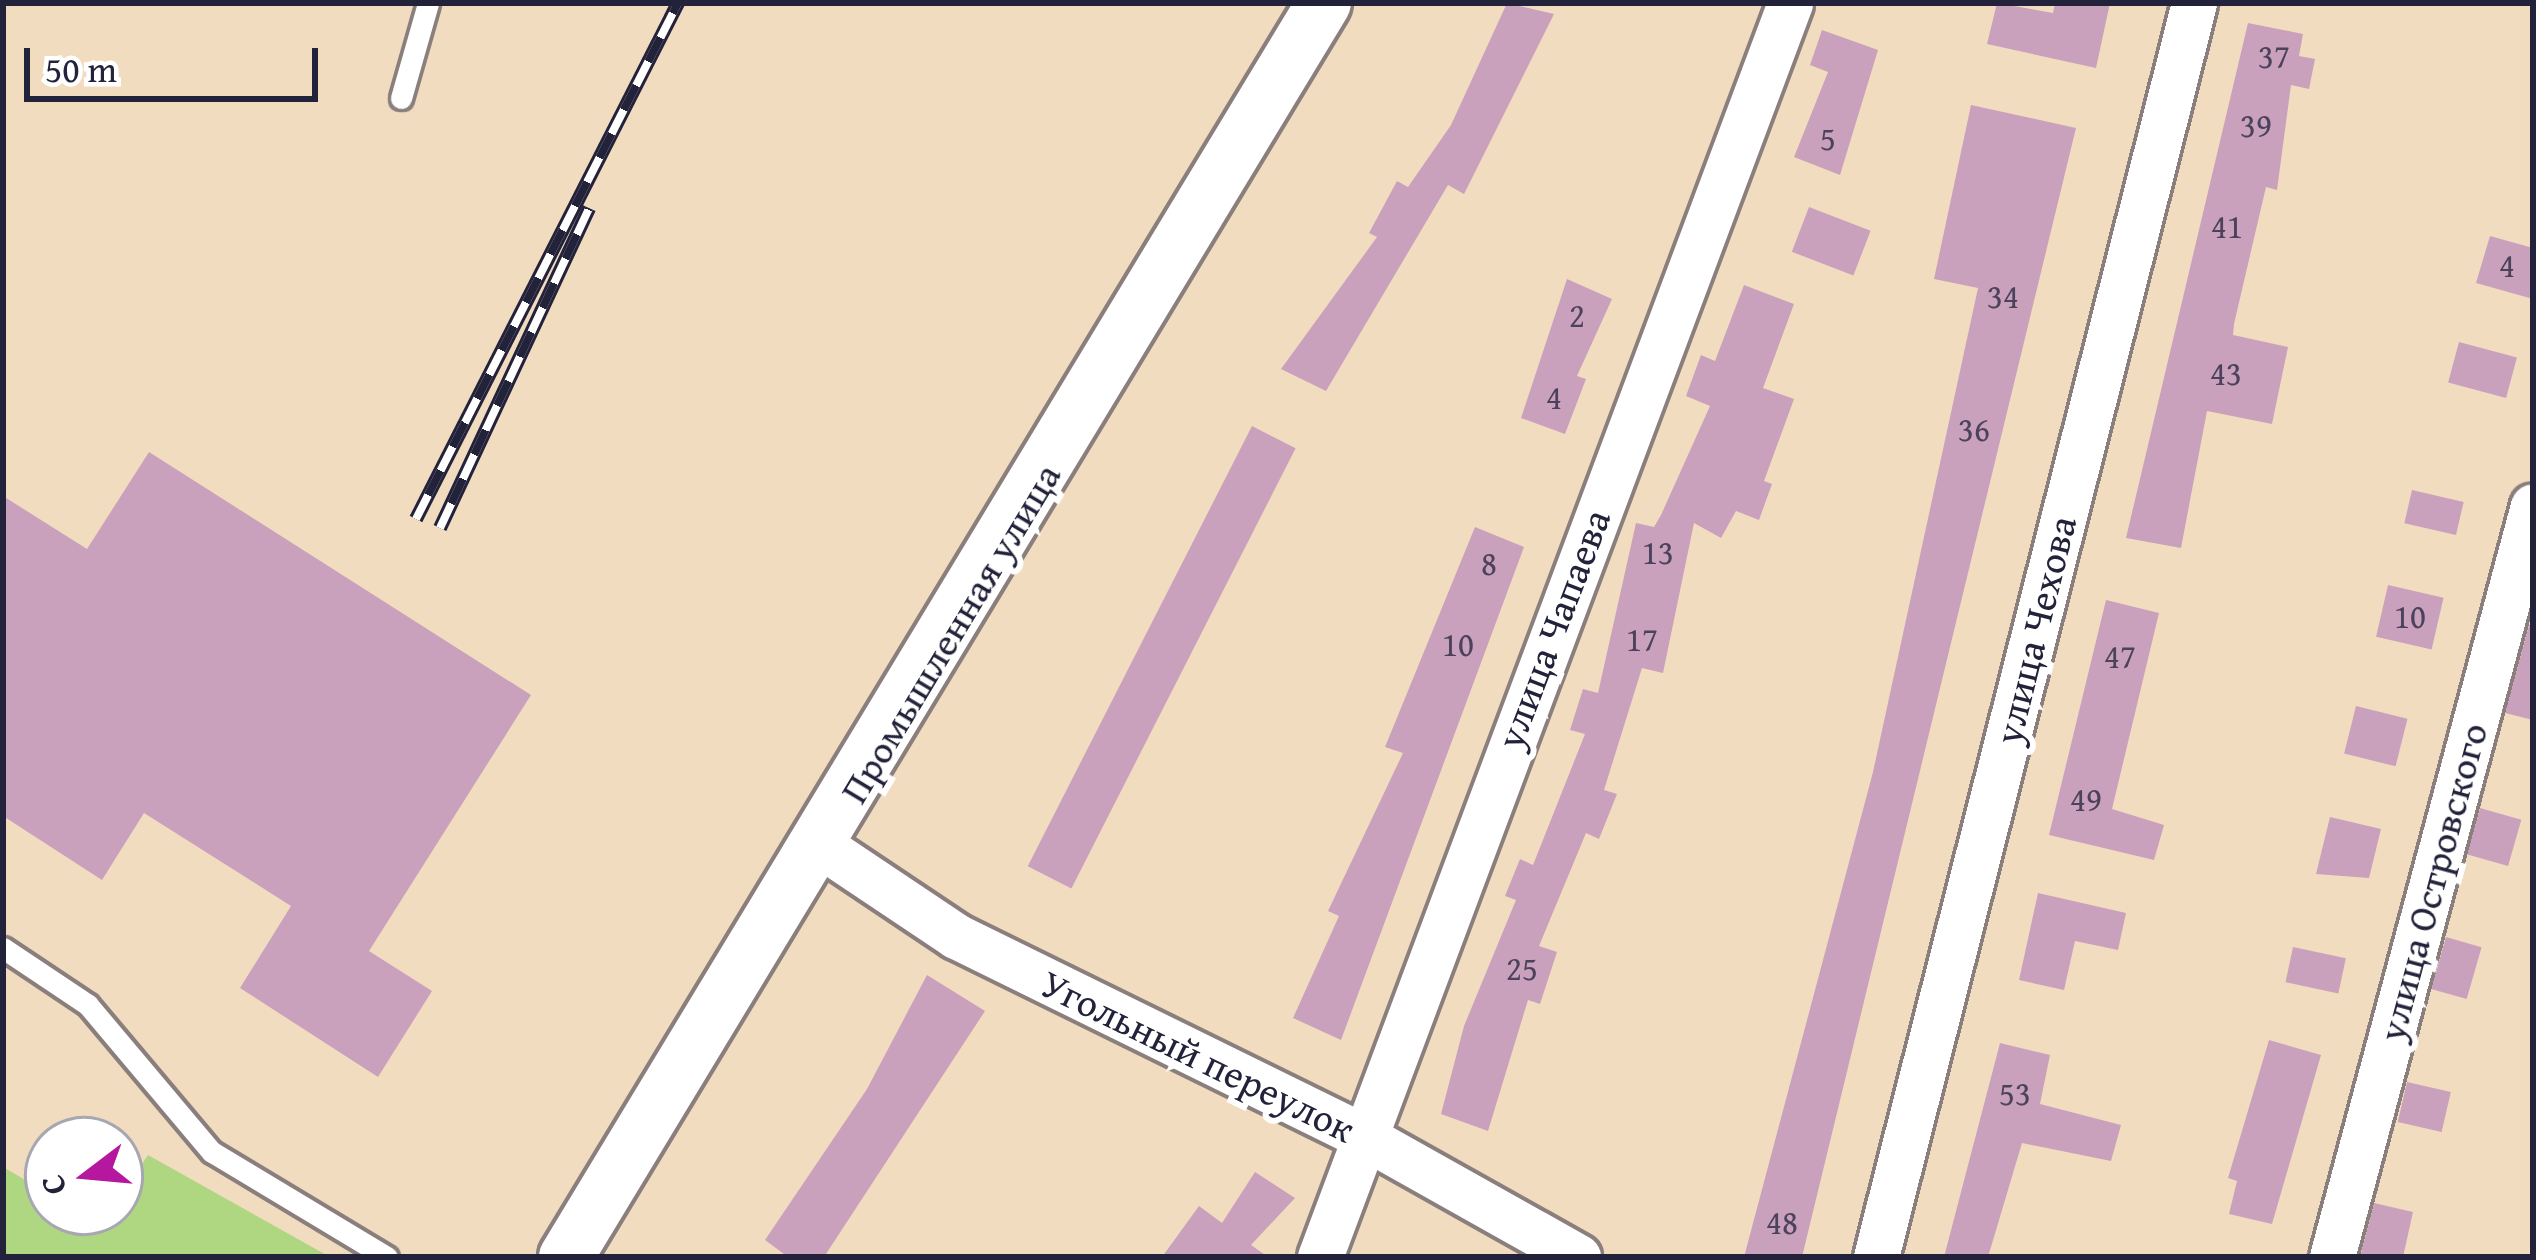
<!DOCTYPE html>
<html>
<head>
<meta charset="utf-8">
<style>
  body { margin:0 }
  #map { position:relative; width:2536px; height:1260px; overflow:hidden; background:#f2dcbf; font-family:"Gentium Book Plus",serif }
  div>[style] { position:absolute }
  .green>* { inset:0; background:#afd782 }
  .building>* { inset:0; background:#caa1bd; transform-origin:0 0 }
  .roads { filter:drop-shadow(3px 0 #8a7f7d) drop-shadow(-3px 0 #8a7f7d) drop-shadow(0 3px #8a7f7d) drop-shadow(0 -3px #8a7f7d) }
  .service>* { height:21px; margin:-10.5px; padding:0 10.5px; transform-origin:10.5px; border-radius:10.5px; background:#fff }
  .minor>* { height:45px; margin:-22.5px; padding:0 22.5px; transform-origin:22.5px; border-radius:22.5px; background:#fff }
  .tertiary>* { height:54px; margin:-27px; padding:0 27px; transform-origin:27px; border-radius:27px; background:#fff }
  .rail>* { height:14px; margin-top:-7px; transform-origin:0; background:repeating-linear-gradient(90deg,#fff 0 27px,#22223b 0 54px); box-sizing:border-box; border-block:3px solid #22223b }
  span { translate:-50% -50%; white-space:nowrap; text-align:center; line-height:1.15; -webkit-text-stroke:12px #fff; paint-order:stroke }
  .number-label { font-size:33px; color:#4c425c }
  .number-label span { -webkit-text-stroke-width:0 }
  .street-label { font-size:39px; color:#22223b }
  .frame { position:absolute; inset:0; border:6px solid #22223b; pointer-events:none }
  .north { position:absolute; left:24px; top:1116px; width:120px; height:120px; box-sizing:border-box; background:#fff; border:3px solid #a7a7b1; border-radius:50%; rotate:254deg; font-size:33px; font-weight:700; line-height:48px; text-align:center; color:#22223b }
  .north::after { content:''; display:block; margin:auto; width:42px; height:54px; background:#b5179e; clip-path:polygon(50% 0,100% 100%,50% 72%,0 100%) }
  .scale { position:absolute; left:24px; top:48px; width:294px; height:54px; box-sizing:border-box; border:6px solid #22223b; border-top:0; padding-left:15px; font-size:36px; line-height:42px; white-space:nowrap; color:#22223b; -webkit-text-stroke:9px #fff; paint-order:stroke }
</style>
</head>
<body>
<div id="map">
  <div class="green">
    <i style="clip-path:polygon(148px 1155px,330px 1257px,3px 1257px,3px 1167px,48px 1193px,48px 1212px,102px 1225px)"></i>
  </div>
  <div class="building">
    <i style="clip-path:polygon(1507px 3px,1554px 14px,1464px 194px,1448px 185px,1326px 391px,1281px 369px,1377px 237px,1369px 233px,1397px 181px,1408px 187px,1451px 125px)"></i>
    <i style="clip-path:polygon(1997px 3px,2053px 13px,2055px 3px,2110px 3px,2096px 68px,1987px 44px)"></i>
    <i style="clip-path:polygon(2248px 23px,2303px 34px,2299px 56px,2315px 59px,2309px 89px,2291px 85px,2277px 190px,2266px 187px,2234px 324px,2233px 335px,2288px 347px,2272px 424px,2207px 411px,2181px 548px,2126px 538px)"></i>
    <i style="clip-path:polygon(1822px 30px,1878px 50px,1840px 175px,1794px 157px,1828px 72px,1810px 65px)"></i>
    <i style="clip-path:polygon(1971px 105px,2076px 128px,1802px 1257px,1744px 1257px,1873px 772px,1978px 288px,1934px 279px)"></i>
    <i style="left:1809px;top:207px;width:66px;height:48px;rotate:21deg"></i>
    <i style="clip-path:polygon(2490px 236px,2533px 248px,2533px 299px,2476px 283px)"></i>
    <i style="clip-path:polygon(1567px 279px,1612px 299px,1577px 376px,1586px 379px,1565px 434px,1521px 418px)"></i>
    <i style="clip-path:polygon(1744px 285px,1794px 304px,1763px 388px,1794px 399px,1764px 481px,1772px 484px,1759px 520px,1736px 511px,1721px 538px,1694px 523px,1663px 673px,1642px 668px,1604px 790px,1617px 794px,1599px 839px,1586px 833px,1539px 946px,1557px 952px,1540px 1004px,1528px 1000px,1488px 1131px,1441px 1114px,1464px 1026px,1516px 900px,1505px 896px,1520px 859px,1533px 865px,1585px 734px,1570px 730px,1583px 689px,1598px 693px,1636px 523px,1654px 527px,1661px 515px,1710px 406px,1686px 396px,1701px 355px,1715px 361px)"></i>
    <i style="left:2459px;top:342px;width:60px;height:42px;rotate:15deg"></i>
    <i style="left:1252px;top:426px;width:49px;height:494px;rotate:27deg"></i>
    <i style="clip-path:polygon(149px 452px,531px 695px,369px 951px,432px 991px,378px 1077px,240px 988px,291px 906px,144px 813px,102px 880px,3px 816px,3px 496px,87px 549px)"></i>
    <i style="left:2412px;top:490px;width:53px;height:34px;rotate:13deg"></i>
    <i style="clip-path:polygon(1475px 527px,1524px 547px,1341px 1040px,1293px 1018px,1339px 916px,1328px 911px,1403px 753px,1385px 747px)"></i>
    <i style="left:2388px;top:585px;width:57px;height:53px;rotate:13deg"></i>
    <i style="clip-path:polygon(2106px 600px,2159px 613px,2112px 809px,2164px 825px,2154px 860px,2049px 835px)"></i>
    <i style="clip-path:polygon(2529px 625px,2533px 625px,2533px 720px,2505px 713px)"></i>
    <i style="left:2356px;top:706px;width:53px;height:49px;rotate:14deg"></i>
    <i style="left:2480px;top:808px;width:43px;height:48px;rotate:16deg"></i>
    <i style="clip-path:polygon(2330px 817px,2381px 829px,2369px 878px,2316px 874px)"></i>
    <i style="clip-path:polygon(2038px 893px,2126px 913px,2118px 950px,2075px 941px,2064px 990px,2019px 980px)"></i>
    <i style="left:2446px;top:937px;width:37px;height:54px;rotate:16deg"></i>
    <i style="left:2293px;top:947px;width:54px;height:36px;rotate:12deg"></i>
    <i style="clip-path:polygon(927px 975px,985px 1011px,824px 1257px,788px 1257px,765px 1240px,867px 1089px)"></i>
    <i style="clip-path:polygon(2269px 1040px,2321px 1055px,2272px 1224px,2229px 1214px,2237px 1181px,2228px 1178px)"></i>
    <i style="clip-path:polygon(2000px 1043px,2050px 1055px,2040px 1104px,2121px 1125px,2111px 1161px,2022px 1143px,1988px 1257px,1944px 1257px)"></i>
    <i style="left:2407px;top:1082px;width:45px;height:41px;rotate:13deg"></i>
    <i style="clip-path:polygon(1255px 1172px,1295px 1198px,1251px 1245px,1268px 1257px,1162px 1257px,1199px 1206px,1222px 1223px)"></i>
    <i style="clip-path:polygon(2374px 1203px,2413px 1212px,2403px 1257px,2360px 1257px)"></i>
  </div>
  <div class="roads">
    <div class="service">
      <i style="left:401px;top:98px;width:99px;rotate:-74.1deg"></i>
      <i style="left:3px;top:948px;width:102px;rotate:33.8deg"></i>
      <i style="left:88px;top:1005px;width:192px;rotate:49.9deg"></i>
      <i style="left:212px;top:1152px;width:204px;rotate:31deg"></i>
    </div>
    <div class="minor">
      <i style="left:823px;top:847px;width:160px;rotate:33.8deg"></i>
      <i style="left:956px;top:936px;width:451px;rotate:26.2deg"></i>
      <i style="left:1361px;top:1135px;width:249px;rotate:29.3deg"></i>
      <i style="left:1320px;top:1257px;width:1339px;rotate:-69.45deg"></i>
      <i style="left:1876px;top:1257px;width:1294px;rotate:-75.77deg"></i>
      <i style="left:2332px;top:1257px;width:777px;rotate:-75.02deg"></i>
    </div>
    <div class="tertiary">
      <i style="left:566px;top:1257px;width:1465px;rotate:-58.85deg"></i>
    </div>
  </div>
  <div class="rail">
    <i style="left:416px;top:519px;width:579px;rotate:-63.08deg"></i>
    <i style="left:440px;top:528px;width:353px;rotate:-65deg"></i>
  </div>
  <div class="number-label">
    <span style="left:2274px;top:57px">37</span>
    <span style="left:2256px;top:126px">39</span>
    <span style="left:1828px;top:139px">5</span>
    <span style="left:2227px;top:227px">41</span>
    <span style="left:2507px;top:266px">4</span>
    <span style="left:2003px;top:297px">34</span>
    <span style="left:1577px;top:316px">2</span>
    <span style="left:2226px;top:374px">43</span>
    <span style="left:1554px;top:398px">4</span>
    <span style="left:1974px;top:430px">36</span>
    <span style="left:1658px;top:553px">13</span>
    <span style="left:1489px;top:564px">8</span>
    <span style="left:2410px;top:617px">10</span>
    <span style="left:1642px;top:640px">17</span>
    <span style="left:1458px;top:645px">10</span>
    <span style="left:2120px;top:657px">47</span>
    <span style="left:2086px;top:800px">49</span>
    <span style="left:1522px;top:969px">25</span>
    <span style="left:2015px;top:1094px">53</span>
    <span style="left:1782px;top:1223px">48</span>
  </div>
  <div class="street-label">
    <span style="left:1553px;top:629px;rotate:-69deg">улица Чапаева</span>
    <span style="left:2035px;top:630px;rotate:-76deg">улица Чехова</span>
    <span style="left:950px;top:633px;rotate:-59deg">Промышленная улица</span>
    <span style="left:2432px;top:882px;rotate:-75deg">улица Островского</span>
    <span style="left:1198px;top:1056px;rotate:26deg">Угольный переулок</span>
  </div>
  <div class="frame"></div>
  <div class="north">С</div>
  <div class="scale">50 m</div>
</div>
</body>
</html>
